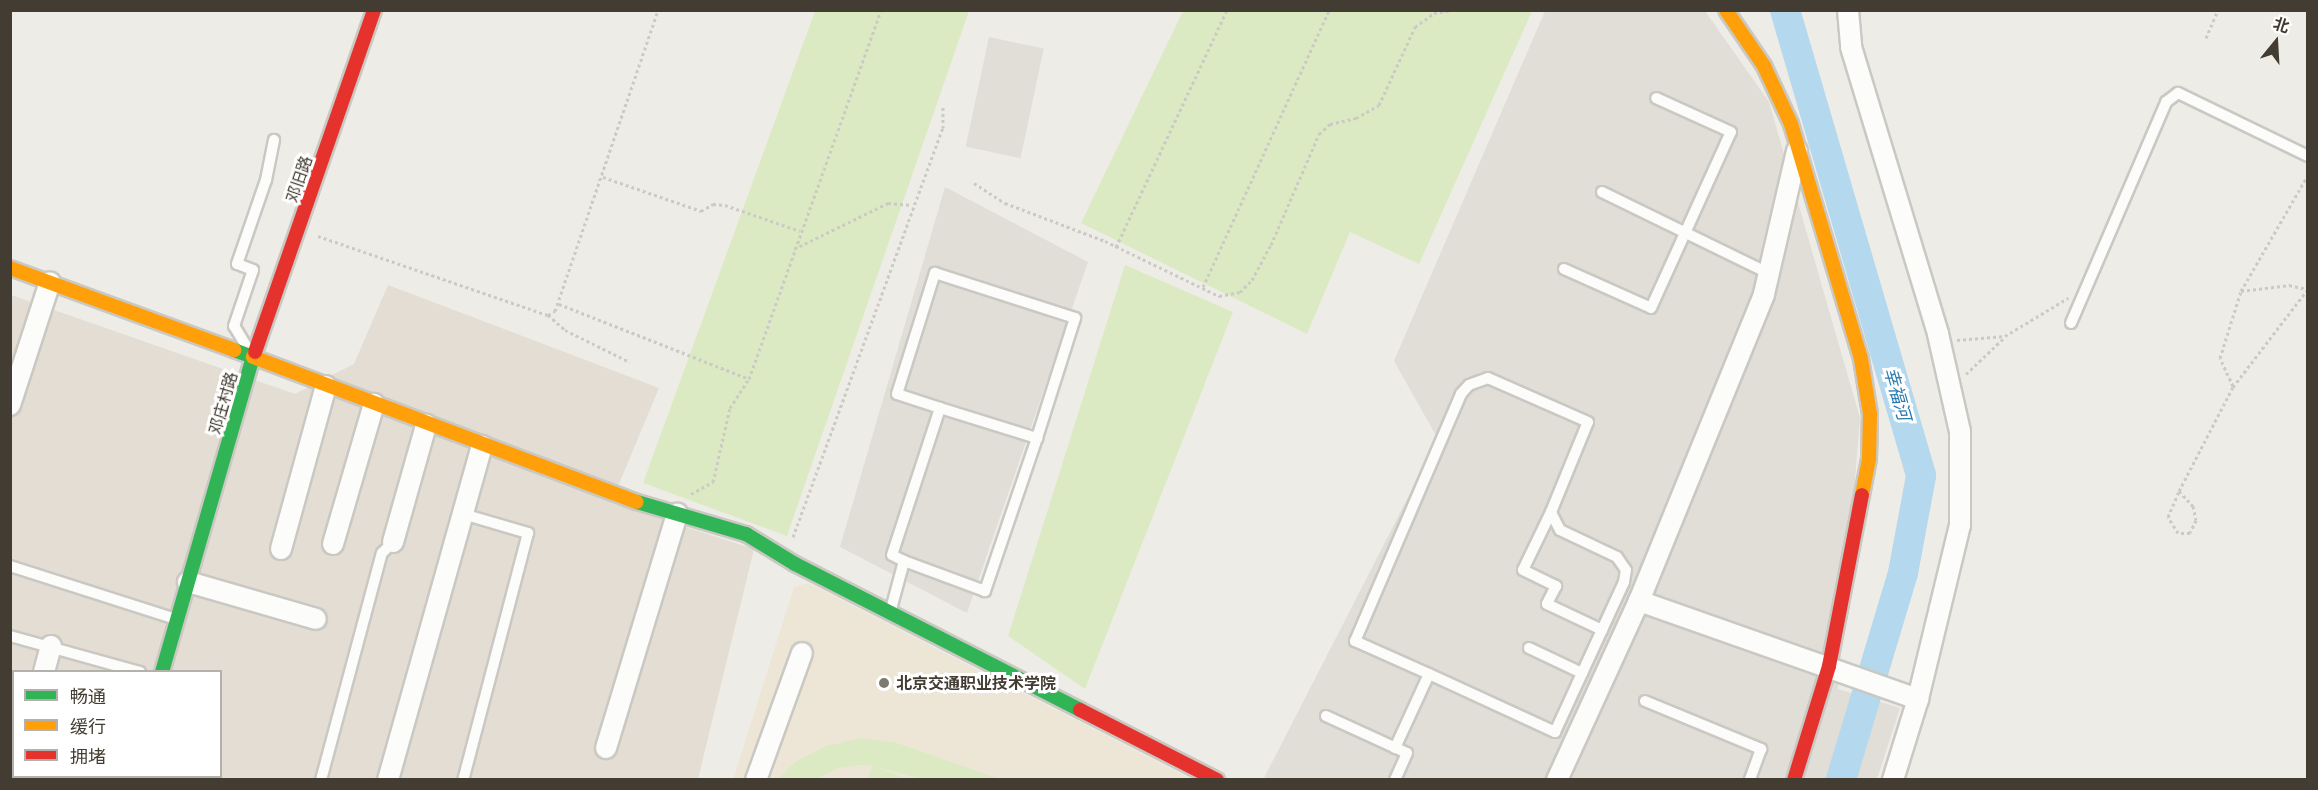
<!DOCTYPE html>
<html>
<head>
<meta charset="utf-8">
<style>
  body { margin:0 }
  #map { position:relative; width:2318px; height:790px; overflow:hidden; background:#eeece6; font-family:"IBM Plex Sans","Noto Sans SC",sans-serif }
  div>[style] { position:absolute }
  .residential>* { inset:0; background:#e3ddd3 }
  .industrial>* { inset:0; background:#e1ddd7; transform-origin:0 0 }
  .education>* { inset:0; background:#ede6d7 }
  .green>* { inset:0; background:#dceac4 }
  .river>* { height:30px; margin:-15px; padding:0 15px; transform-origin:15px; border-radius:15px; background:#b4d8ee }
  .path>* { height:3px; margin-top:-1.5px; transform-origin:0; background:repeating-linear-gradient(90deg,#cccac5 0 3px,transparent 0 6px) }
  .roads { filter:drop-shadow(2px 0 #cac8c2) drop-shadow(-2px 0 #cac8c2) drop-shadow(0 2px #cac8c2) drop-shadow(0 -2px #cac8c2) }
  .lane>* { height:10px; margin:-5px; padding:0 5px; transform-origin:5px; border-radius:5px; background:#fcfcfb }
  .street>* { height:20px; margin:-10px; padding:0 10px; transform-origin:10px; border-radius:10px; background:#fcfcfb }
  .fast>* { height:14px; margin:-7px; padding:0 7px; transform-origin:7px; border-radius:7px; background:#30b455 }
  .slow>* { height:14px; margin:-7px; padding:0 7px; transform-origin:7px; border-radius:7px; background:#ff9f0a }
  .jam>* { height:14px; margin:-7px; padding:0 7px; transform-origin:7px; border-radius:7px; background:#e5322d }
  .dots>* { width:16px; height:16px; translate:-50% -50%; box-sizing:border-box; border:3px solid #fff; border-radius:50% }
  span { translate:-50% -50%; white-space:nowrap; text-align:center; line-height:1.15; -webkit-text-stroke:6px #fff; paint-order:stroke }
  .street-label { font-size:16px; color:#433c32 }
  .poi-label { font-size:16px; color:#433c32; font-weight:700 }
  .left { translate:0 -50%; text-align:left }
  .water-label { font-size:18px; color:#297bb1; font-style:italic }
  .frame { position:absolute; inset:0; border:12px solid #433c32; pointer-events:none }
  .legend { position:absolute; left:12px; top:670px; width:210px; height:108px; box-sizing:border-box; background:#fff; border:2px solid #b4b1ad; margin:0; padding:8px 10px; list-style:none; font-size:18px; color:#433c32 }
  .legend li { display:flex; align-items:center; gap:12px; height:30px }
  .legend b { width:30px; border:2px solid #b4b1ad }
  .north { position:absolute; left:2246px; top:12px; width:60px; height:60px; -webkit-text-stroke:4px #fff; paint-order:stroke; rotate:18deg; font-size:16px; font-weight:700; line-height:24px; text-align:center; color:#433c32 }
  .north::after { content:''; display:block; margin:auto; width:21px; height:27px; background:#433c32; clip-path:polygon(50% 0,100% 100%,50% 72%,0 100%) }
</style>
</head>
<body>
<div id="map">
  <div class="residential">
    <i style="clip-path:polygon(evenodd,388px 285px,659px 388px,611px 503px,754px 549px,698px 779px,11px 780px,11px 295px,295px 394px,354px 364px,388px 285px,14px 672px,220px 672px,220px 776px,14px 776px,14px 672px)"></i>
  </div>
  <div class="industrial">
    <i style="clip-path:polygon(1545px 11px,1705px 11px,1769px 102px,1860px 418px,1838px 689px,1900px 708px,1877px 779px,1263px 780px,1438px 439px,1394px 361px)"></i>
    <i style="left:989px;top:37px;width:56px;height:112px;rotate:12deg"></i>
    <i style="clip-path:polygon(945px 187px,1088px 262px,967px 613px,840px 547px)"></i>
  </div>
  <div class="education">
    <i style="clip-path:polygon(808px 583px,1193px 780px,733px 780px,794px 587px)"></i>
  </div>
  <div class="green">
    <i style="clip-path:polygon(815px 11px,969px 11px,787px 536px,643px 483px)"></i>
    <i style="clip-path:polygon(1183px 11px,1183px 10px,1532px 11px,1419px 264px,1350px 232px,1307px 334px,1081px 223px)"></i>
    <i style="clip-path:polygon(1125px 265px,1233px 312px,1085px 689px,1008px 636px)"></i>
    <i style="clip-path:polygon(861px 738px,894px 742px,1000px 779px,920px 779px,874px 766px,908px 779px,868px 779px,872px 766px,861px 765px,838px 768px,817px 779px,778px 779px,795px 762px,826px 746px)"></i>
  </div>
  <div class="river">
    <i style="left:1785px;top:10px;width:485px;rotate:73.7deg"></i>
    <i style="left:1921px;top:476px;width:99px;rotate:100.5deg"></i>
    <i style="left:1903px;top:573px;width:216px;rotate:106.7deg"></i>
  </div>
  <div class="path">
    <i style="left:2206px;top:38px;width:30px;rotate:-67deg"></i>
    <i style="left:603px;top:177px;width:104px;rotate:19.1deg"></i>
    <i style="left:701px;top:211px;width:14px;rotate:-30deg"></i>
    <i style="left:713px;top:204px;width:12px;rotate:5deg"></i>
    <i style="left:725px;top:205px;width:79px;rotate:19.1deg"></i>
    <i style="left:974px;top:183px;width:37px;rotate:33deg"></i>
    <i style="left:1005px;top:203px;width:107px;rotate:20.8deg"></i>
    <i style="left:1105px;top:241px;width:127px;rotate:25.8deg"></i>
    <i style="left:1219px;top:296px;width:21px;rotate:-11deg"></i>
    <i style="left:1240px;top:292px;width:17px;rotate:-45deg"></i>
    <i style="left:1252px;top:280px;width:40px;rotate:-62deg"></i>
    <i style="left:1271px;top:245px;width:121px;rotate:-66.6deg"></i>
    <i style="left:1319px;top:134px;width:15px;rotate:-42deg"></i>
    <i style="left:1330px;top:124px;width:27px;rotate:-13deg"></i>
    <i style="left:1356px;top:118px;width:26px;rotate:-29deg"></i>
    <i style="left:1379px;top:105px;width:86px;rotate:-65.2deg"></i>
    <i style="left:1415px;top:27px;width:24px;rotate:-36deg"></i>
    <i style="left:1434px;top:13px;width:20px;rotate:-9deg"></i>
    <i style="left:318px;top:236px;width:243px;rotate:19deg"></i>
    <i style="left:548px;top:315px;width:8px;rotate:-30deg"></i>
    <i style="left:555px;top:311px;width:318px;rotate:-71.1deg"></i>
    <i style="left:1116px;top:247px;width:262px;rotate:-64.9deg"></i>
    <i style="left:794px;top:249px;width:105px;rotate:-26.1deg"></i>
    <i style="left:888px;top:203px;width:24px;rotate:5deg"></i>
    <i style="left:1203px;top:287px;width:304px;rotate:-65.5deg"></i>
    <i style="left:2241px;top:291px;width:48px;rotate:-7.1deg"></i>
    <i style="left:2289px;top:285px;width:18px;rotate:13deg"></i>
    <i style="left:559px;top:304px;width:204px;rotate:21.5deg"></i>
    <i style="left:548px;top:315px;width:23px;rotate:41deg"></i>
    <i style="left:565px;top:330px;width:72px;rotate:26.2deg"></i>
    <i style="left:1957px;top:340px;width:48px;rotate:-4.8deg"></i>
    <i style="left:2005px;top:336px;width:74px;rotate:-31.1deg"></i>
    <i style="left:1966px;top:374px;width:52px;rotate:-43.5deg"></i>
    <i style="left:2233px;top:386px;width:31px;rotate:-115deg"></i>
    <i style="left:2220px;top:358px;width:70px;rotate:-72.6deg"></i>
    <i style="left:2241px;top:291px;width:134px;rotate:-60deg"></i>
    <i style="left:2179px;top:491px;width:21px;rotate:47deg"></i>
    <i style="left:2193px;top:506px;width:14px;rotate:78deg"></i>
    <i style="left:2196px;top:520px;width:14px;rotate:115deg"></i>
    <i style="left:2190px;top:533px;width:12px;rotate:180deg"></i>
    <i style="left:2178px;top:533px;width:19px;rotate:-122deg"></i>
    <i style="left:2168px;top:517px;width:28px;rotate:-67deg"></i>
    <i style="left:2179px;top:491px;width:117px;rotate:-62.6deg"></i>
    <i style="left:2233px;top:387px;width:123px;rotate:-52.6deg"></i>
    <i style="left:691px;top:494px;width:25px;rotate:-29deg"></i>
    <i style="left:713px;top:482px;width:76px;rotate:-77.1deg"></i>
    <i style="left:730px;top:408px;width:35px;rotate:-57deg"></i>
    <i style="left:749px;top:379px;width:392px;rotate:-70.3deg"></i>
    <i style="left:793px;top:537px;width:436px;rotate:-69.9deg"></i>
    <i style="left:943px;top:128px;width:22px;rotate:-90deg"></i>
  </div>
  <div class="roads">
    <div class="lane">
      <i style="left:1602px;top:192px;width:187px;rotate:26deg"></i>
      <i style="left:1564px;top:269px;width:95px;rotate:24.1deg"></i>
      <i style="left:1651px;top:308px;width:193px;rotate:-65.6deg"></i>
      <i style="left:1731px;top:132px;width:82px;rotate:-155.6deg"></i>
      <i style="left:2071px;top:323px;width:241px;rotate:-66.7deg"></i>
      <i style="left:2166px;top:102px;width:15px;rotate:-37deg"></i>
      <i style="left:2178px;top:93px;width:144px;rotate:25.9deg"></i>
      <i style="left:248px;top:349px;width:27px;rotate:-121deg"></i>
      <i style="left:234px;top:326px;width:59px;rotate:-71.3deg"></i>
      <i style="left:253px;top:270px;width:17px;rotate:-159deg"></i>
      <i style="left:237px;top:264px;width:89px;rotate:-71deg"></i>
      <i style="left:266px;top:180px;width:41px;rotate:-78.7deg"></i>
      <i style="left:940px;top:408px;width:45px;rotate:-162deg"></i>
      <i style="left:897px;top:394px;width:127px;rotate:-72.6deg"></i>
      <i style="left:935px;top:273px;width:147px;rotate:17.8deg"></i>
      <i style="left:1075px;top:318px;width:126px;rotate:107.6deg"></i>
      <i style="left:1551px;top:512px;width:64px;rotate:115.8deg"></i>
      <i style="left:1523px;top:570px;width:37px;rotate:26deg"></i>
      <i style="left:1556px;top:586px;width:20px;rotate:117deg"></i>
      <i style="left:1547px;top:604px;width:61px;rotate:25.3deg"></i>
      <i style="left:463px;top:514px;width:68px;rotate:16.3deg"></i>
      <i style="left:528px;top:533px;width:255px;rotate:104.7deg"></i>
      <i style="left:10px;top:566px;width:174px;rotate:17.7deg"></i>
      <i style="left:890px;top:613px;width:54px;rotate:-74.9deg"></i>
      <i style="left:904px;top:561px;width:13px;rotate:-153deg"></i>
      <i style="left:892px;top:555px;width:155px;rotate:-71.9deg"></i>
      <i style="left:940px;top:408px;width:102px;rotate:17.2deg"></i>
      <i style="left:1037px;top:438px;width:162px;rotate:108.8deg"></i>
      <i style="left:985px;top:591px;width:86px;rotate:-159.7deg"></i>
      <i style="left:10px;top:636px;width:135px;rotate:15.5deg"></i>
      <i style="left:1529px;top:648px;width:59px;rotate:25.3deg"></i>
      <i style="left:1645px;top:701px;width:126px;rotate:22.5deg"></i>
      <i style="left:1761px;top:749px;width:33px;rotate:110deg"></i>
      <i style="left:1326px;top:716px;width:89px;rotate:24.6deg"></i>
      <i style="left:1407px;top:753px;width:30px;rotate:114deg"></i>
      <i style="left:1395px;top:748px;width:81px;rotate:-65.3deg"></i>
      <i style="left:1429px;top:674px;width:139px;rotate:24.7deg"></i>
      <i style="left:1555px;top:732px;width:165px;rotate:-65.3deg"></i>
      <i style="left:1624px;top:582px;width:12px;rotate:-81deg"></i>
      <i style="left:1626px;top:570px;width:16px;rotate:-125deg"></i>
      <i style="left:1617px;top:557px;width:63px;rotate:-154.7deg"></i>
      <i style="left:1560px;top:530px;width:20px;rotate:-117deg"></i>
      <i style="left:1551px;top:512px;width:97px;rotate:-67.7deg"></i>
      <i style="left:1588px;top:422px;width:109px;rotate:-156.3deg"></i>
      <i style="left:1488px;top:378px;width:20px;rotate:160deg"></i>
      <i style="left:1469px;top:385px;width:12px;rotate:132deg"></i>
      <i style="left:1461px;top:394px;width:269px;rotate:113.2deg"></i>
      <i style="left:1355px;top:641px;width:81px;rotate:24deg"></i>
      <i style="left:321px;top:780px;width:235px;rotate:-75deg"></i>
      <i style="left:382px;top:553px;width:16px;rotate:-45deg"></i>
    </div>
    <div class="street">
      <i style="left:1848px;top:10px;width:37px;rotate:85deg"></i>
      <i style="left:1851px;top:47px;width:300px;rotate:73.1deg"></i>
      <i style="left:1938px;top:334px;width:100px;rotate:77.3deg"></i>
      <i style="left:1960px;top:432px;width:93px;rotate:90deg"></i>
      <i style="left:1960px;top:525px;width:179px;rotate:103.6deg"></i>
      <i style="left:1918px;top:699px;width:85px;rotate:107.2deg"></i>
      <i style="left:10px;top:405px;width:129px;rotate:-72deg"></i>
      <i style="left:393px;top:542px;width:122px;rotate:-74.2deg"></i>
      <i style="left:333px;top:544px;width:146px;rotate:-73.7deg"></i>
      <i style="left:281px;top:549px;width:169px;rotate:-74.6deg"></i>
      <i style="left:188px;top:582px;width:133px;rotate:16.1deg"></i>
      <i style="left:1639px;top:601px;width:296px;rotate:19.4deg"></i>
      <i style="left:44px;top:672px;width:27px;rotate:-75deg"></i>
      <i style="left:606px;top:748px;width:245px;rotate:-73.1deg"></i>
      <i style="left:10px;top:762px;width:4px;rotate:14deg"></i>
      <i style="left:49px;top:776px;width:9px;rotate:27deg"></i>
      <i style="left:388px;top:780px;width:347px;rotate:-74.3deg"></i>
      <i style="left:756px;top:780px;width:135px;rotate:-70.1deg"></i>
      <i style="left:1557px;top:780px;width:197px;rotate:-65.4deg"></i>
      <i style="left:1639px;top:601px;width:331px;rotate:-67.8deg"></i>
      <i style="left:1764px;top:294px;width:147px;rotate:-77deg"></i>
    </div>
    <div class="fast">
      <i style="left:637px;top:502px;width:114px;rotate:16.4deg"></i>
      <i style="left:746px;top:534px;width:57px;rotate:31.5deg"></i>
      <i style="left:795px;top:564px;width:320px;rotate:27.1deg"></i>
      <i style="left:162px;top:672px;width:328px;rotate:-73.9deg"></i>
      <i style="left:253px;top:357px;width:20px;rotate:-160deg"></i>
      <i style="left:126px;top:780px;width:4px;rotate:-63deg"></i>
    </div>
    <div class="slow">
      <i style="left:1726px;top:10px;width:68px;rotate:55.8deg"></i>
      <i style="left:1764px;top:66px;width:64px;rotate:65deg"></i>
      <i style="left:1791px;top:124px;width:245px;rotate:73.4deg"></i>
      <i style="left:1861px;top:359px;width:56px;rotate:80.7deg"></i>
      <i style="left:1870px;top:414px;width:45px;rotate:91.3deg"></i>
      <i style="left:1869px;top:459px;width:37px;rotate:101deg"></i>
      <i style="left:10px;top:268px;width:239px;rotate:20.1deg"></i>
      <i style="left:255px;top:352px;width:5px;rotate:112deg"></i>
      <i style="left:253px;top:357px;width:410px;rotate:20.7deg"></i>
    </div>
    <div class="jam">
      <i style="left:255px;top:352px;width:362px;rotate:-70.8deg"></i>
      <i style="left:1080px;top:710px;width:154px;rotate:27.1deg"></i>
      <i style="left:1794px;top:780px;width:119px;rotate:-72.9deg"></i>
      <i style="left:1829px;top:666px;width:174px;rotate:-79.1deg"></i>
    </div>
  </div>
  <div class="dots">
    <i style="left:884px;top:683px;background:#7f7a71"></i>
  </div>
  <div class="street-label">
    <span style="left:299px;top:179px;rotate:-71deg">邓旧路</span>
    <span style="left:223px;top:403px;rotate:-74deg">邓庄村路</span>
  </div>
  <div class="poi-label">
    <span class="left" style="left:896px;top:683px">北京交通职业技术学院</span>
  </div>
  <div class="water-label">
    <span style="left:1897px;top:394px;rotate:74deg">幸福河</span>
  </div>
  <div class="frame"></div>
  <ul class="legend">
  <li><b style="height:8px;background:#30b455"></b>畅通</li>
  <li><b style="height:8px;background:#ff9f0a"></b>缓行</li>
  <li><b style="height:8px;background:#e5322d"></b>拥堵</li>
  </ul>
  <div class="north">北</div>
</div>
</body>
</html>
